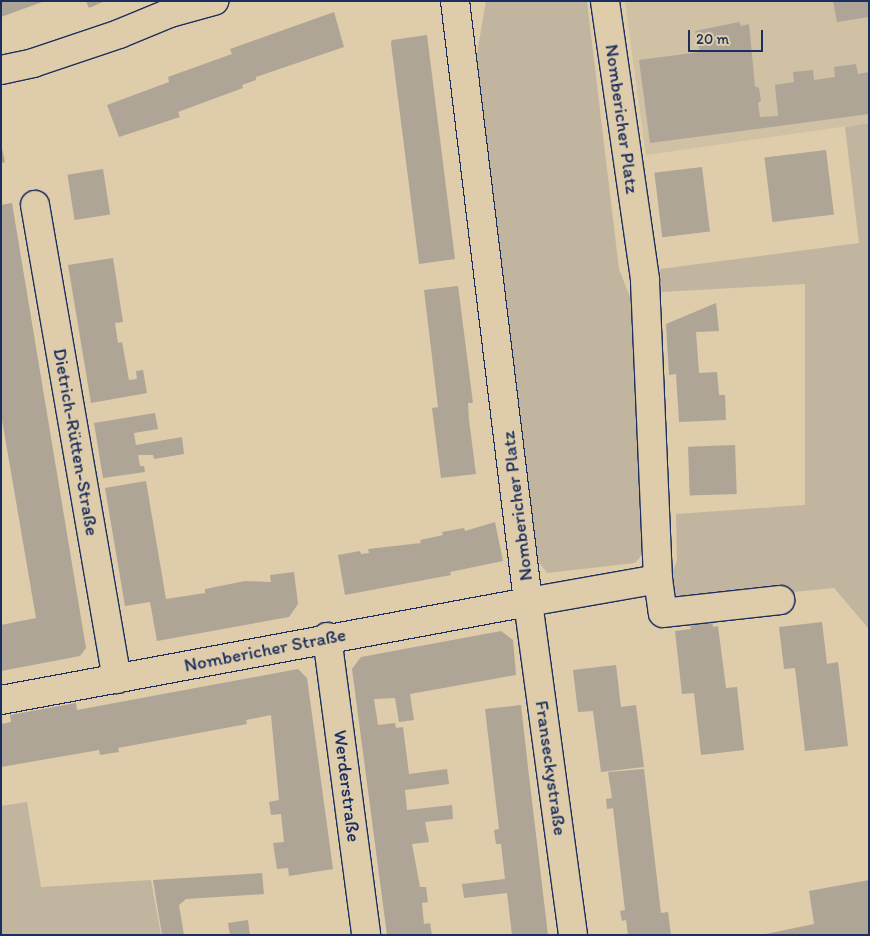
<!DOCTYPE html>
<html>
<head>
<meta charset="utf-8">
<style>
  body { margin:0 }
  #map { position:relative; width:870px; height:936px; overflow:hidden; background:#deccaa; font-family:Itim,sans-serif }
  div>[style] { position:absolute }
  .built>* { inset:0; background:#d0c0a4 }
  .green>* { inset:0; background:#c2b59f }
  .building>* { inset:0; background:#aea597; transform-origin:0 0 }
  .roads { filter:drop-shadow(1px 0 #1b2f5e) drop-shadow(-1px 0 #1b2f5e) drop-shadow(0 1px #1b2f5e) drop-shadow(0 -1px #1b2f5e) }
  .minor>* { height:28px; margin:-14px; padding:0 14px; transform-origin:14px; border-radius:14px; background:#deccaa }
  span { translate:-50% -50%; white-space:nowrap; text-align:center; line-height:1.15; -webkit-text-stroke:4px #deccaa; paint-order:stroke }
  .street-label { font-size:19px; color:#1b2f5e }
  .frame { position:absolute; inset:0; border:2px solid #1b2f5e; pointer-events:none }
  .scale { position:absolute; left:688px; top:30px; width:75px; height:22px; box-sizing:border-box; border:2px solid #1b2f5e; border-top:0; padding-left:6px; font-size:15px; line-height:18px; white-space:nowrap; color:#1b2f5e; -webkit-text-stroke:4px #deccaa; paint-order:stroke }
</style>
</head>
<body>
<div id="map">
  <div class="built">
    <i style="clip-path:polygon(625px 1px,869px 1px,869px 123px,646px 155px)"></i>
  </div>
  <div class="green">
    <i style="clip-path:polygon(486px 1px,587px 1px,619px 269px,633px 305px,644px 553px,635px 563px,547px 573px,538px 561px,475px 65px)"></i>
    <i style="clip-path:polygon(869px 123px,869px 629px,834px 588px,682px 603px,668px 582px,677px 561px,676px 514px,805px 505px,805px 284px,662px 292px,660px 269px,859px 243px,845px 127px)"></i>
    <i style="clip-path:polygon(27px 802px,41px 887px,151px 880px,161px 935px,1px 935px,1px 806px)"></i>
  </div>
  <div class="building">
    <i style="clip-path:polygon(1px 1px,45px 1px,1px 17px)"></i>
    <i style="clip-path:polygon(86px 1px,105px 1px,89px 8px)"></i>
    <i style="clip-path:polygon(833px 1px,869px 1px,869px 17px,837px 22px)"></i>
    <i style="clip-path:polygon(334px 12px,344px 47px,256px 77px,256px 80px,242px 85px,243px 88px,178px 112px,180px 117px,119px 137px,107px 105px,169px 82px,168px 77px,232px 54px,230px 49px)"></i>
    <i style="clip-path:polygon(739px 22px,741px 26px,749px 24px,755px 86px,759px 88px,761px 101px,758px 103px,760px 117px,778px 116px,775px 85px,794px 82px,793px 72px,813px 70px,814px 80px,835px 77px,834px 67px,856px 64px,858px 74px,869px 72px,869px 114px,650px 143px,639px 60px,700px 52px,695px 31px)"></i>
    <i style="clip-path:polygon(427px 35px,455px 259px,419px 264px,391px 43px,392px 40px)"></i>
    <i style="clip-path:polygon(1px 144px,5px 162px,1px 163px)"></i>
    <i style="left:826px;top:150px;width:65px;height:62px;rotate:83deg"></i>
    <i style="left:702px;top:167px;width:65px;height:48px;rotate:83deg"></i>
    <i style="left:103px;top:169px;width:46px;height:36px;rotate:81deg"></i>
    <i style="clip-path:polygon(12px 203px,86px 648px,80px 656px,1px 671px,1px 625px,36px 618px,1px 414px,1px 205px)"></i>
    <i style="clip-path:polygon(113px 258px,123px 322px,115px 323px,118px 343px,122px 342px,129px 380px,137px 379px,136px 371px,143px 370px,147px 393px,91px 403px,68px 265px)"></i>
    <i style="clip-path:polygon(458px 286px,473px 403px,468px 403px,469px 420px,476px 474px,441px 478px,432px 408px,438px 407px,424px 290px)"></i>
    <i style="clip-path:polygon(716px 303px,719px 331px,696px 332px,699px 373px,717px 372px,719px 395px,725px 395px,726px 420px,679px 422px,676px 374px,669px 375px,666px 324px)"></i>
    <i style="clip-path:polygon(155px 413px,158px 429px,134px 433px,136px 445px,182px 437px,184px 454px,154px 459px,153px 455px,138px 455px,140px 466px,144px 466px,145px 472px,103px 478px,94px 423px)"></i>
    <i style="left:735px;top:445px;width:49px;height:47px;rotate:88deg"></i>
    <i style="clip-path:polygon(146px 481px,166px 599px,205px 593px,205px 589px,245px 581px,271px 582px,270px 575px,294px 572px,298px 604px,289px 617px,157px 641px,150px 602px,125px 606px,105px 488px)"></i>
    <i style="clip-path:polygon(495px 522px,503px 561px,450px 572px,451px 575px,345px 595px,338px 555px,360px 551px,361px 554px,369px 553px,368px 549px,421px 543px,420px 540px,443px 535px,442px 532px,464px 528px,465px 531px)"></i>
    <i style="clip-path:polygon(712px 616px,713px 627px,718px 626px,726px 688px,737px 687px,744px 750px,701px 755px,694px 693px,682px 694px,675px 631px,691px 629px,689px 618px)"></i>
    <i style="clip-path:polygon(822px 622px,827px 664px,838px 662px,848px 746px,805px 751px,795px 668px,784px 669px,779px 627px)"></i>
    <i style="clip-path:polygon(501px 631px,513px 640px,516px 675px,410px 694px,414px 720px,399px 722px,395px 698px,374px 699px,378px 725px,395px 723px,396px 728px,403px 727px,409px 774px,447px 769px,449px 784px,405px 790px,407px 810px,452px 805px,453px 819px,425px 822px,429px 842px,412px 844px,420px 887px,426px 887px,428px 902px,422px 903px,424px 924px,430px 923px,432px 935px,387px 935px,352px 669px,361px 657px)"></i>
    <i style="clip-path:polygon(616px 665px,621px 707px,636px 705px,644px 767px,601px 772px,593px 711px,578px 712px,573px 670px)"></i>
    <i style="clip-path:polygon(298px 669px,307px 678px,333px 869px,289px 876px,288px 868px,277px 869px,273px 843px,284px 842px,281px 814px,271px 815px,269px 802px,279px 800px,271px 715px,246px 720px,247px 724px,118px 748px,119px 752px,100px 755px,99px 750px,1px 767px,1px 724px,11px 722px,10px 715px,76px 703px,77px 710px)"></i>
    <i style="clip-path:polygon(521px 705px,529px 776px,548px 935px,512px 935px,507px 893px,464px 898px,462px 884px,505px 879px,501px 844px,496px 844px,494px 830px,499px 829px,485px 709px)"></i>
    <i style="clip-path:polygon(644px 769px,661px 913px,668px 912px,671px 935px,628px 935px,626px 920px,622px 921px,620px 911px,625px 910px,613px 808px,607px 809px,606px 799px,612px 798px,608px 772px)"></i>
    <i style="clip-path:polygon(262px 873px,264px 894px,186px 899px,179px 905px,184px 935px,162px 935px,153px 880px)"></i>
    <i style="clip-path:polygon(869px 880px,869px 935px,761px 935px,814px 924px,809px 891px)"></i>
    <i style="clip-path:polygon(248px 920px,250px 935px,230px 935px,228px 923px)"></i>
  </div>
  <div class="roads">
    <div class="minor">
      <i style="left:455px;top:1px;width:605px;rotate:83.07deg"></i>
      <i style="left:528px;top:602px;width:132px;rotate:-10deg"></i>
      <i style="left:658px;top:579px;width:300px;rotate:-92.5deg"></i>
      <i style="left:645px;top:279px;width:281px;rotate:-98.2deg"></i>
      <i style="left:1px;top:70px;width:33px;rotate:-12deg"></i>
      <i style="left:33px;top:63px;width:91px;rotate:-18.6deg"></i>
      <i style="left:119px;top:34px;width:55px;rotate:-22.4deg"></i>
      <i style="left:170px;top:13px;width:46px;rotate:-15.3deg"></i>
      <i style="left:35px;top:205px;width:481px;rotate:80.2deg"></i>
      <i style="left:658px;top:579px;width:34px;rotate:82deg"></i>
      <i style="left:663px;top:613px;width:118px;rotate:-6.3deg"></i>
      <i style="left:327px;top:637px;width:301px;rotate:82.5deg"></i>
      <i style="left:1px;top:700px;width:536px;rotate:-10.53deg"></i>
      <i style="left:528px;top:602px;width:336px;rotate:82.3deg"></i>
    </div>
  </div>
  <div class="street-label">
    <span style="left:622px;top:119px;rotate:82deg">Nombericher Platz</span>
    <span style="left:76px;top:442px;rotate:80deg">Dietrich-Rütten-Straße</span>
    <span style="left:517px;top:506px;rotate:-97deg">Nombericher Platz</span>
    <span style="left:265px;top:650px;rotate:-11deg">Nombericher Straße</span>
    <span style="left:551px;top:768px;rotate:82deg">Franseckystraße</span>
    <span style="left:347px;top:786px;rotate:83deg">Werderstraße</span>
  </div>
  <div class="frame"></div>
  <div class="scale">20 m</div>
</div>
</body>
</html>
